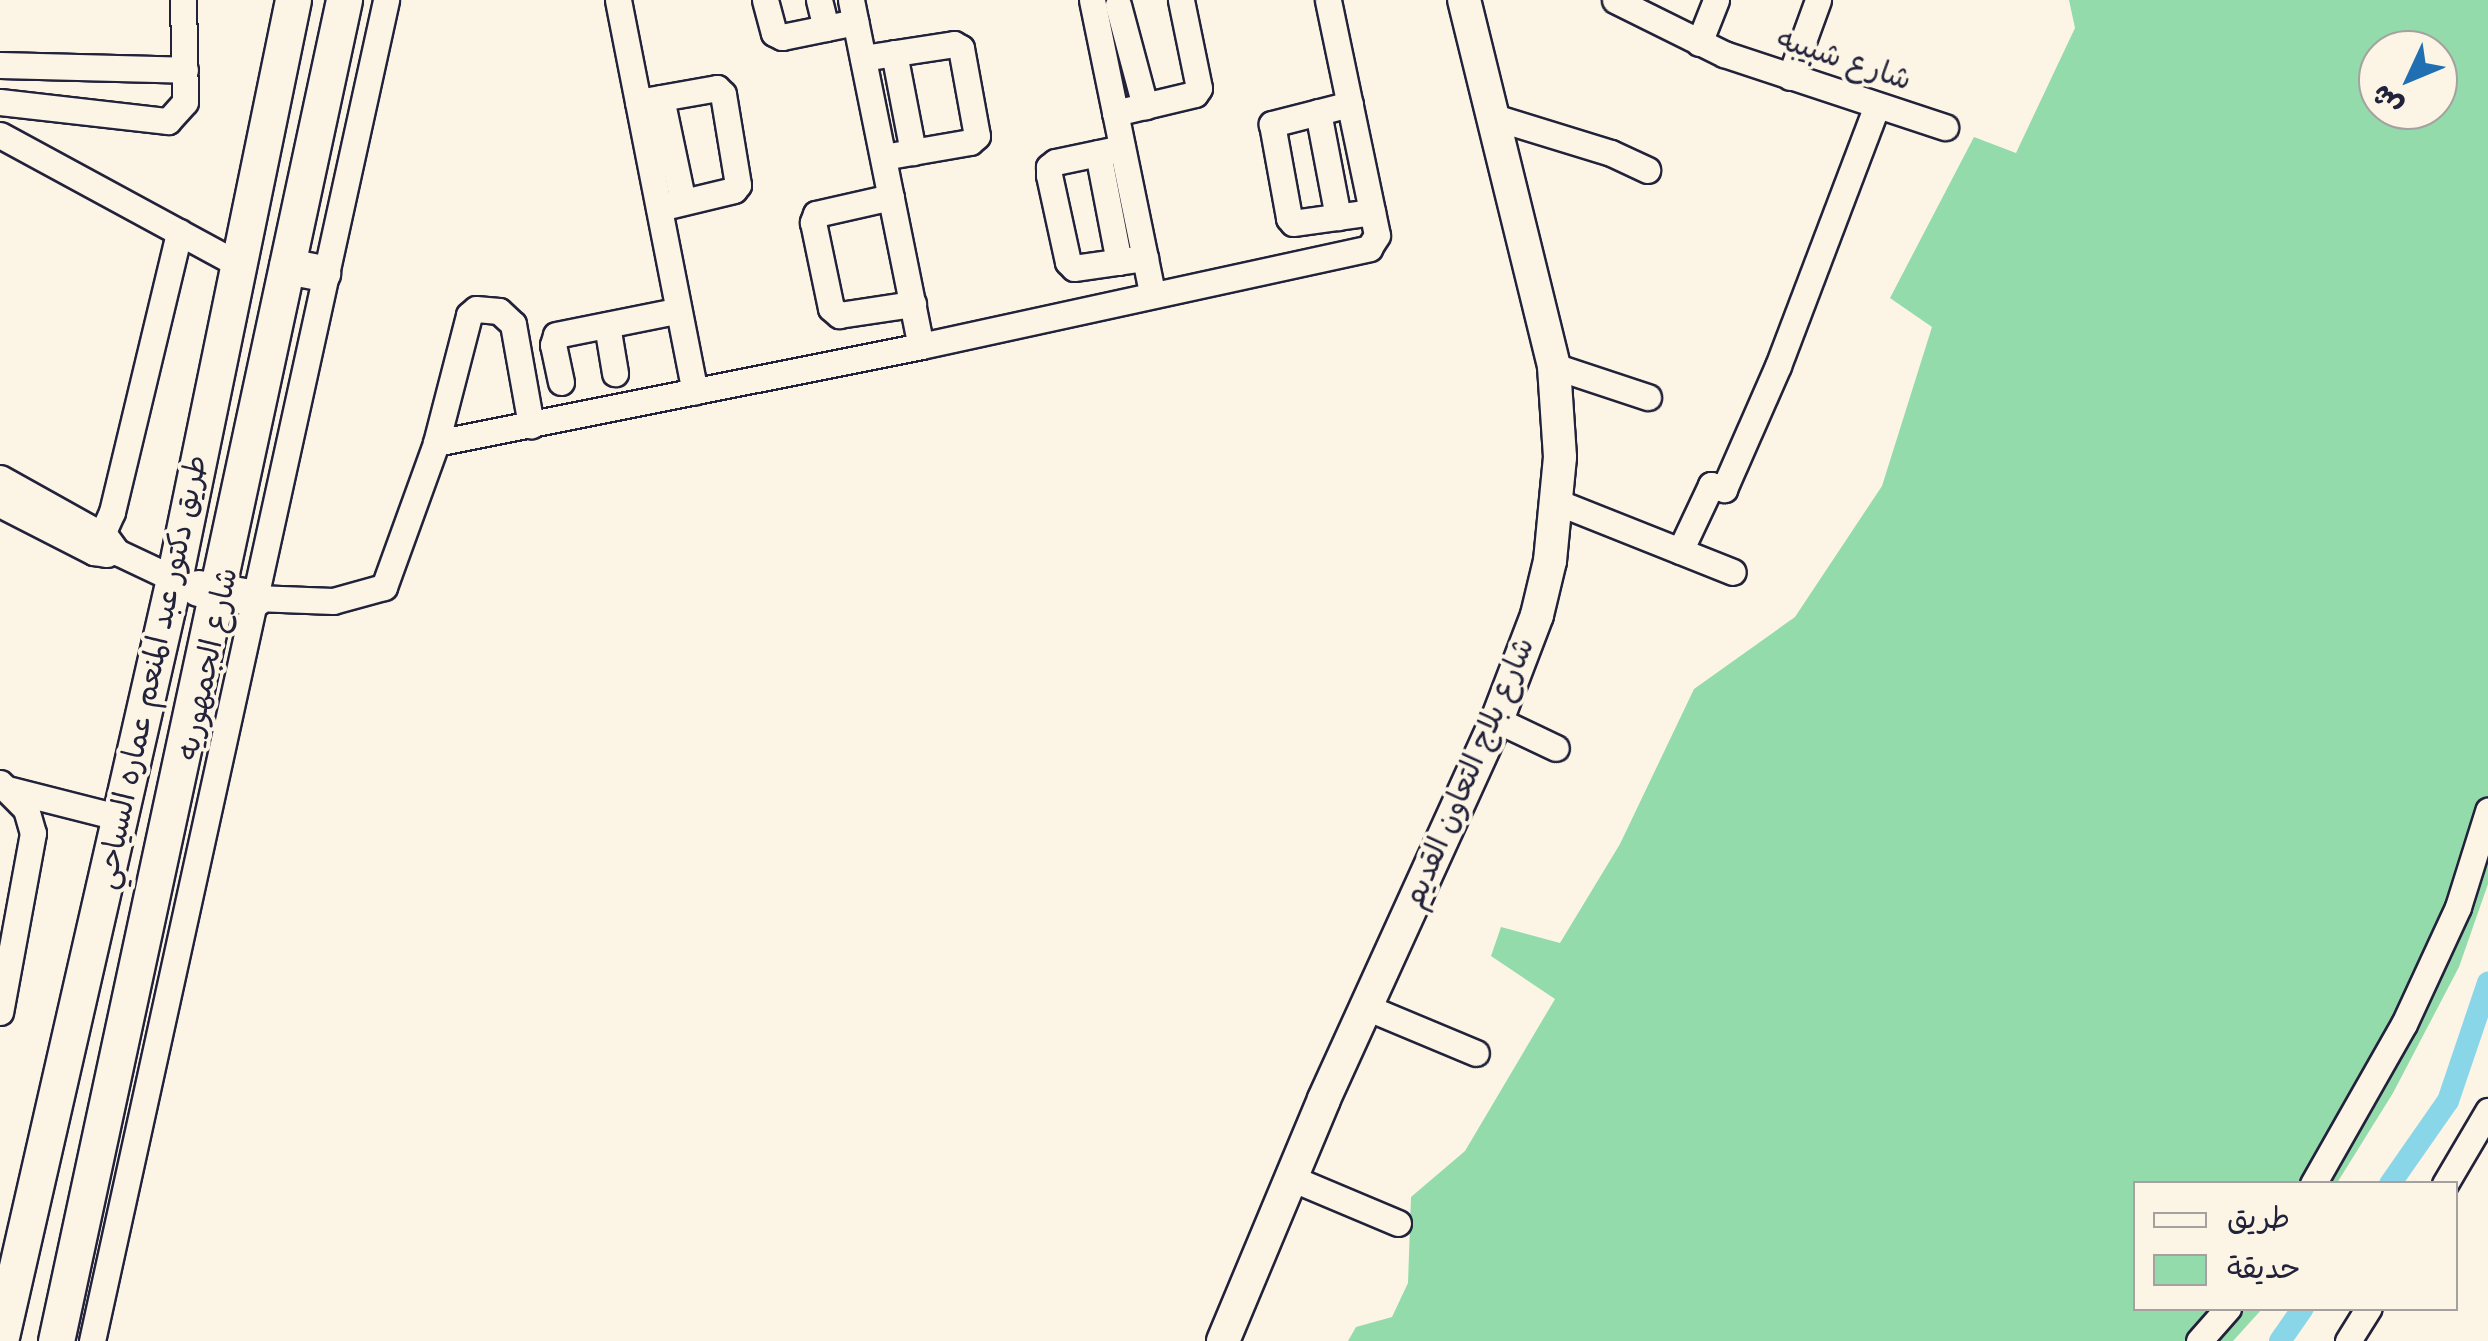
<!DOCTYPE html>
<html>
<head>
<meta charset="utf-8">
<style>
  body { margin:0 }
  #map { position:relative; width:2488px; height:1341px; overflow:hidden; background:#fcf5e5; font-family:"Balsamiq Sans","Playpen Sans Arabic",sans-serif }
  div>[style] { position:absolute }
  .green>* { inset:0; background:#93dbaa }
  .canal>* { height:22px; margin:-11px; padding:0 11px; transform-origin:11px; border-radius:11px; background:#88d6e8 }
  .roads { filter:drop-shadow(2px 0 #22223b) drop-shadow(-2px 0 #22223b) drop-shadow(0 2px #22223b) drop-shadow(0 -2px #22223b) }
  .minor>* { height:25px; margin:-12.5px; padding:0 12.5px; transform-origin:12.5px; border-radius:12.5px; background:#fcf5e5 }
  .tertiary>* { height:32px; margin:-16px; padding:0 16px; transform-origin:16px; border-radius:16px; background:#fcf5e5 }
  .secondary>* { height:35px; margin:-17.5px; padding:0 17.5px; transform-origin:17.5px; border-radius:17.5px; background:#fcf5e5 }
  span { translate:-50% -50%; white-space:nowrap; text-align:center; line-height:1.15; -webkit-text-stroke:8px #fcf5e5; paint-order:stroke }
  .street-label { font-size:30px; color:#22223b }
  .legend { position:absolute; left:2133px; top:1181px; width:325px; height:130px; box-sizing:border-box; background:#fcf5e5; border:2px solid #a5a1a1; margin:0; padding:12px 18px; list-style:none; font-size:30px; color:#22223b }
  .legend li { display:flex; align-items:center; gap:20px; height:50px }
  .legend b { width:50px; border:2px solid #a5a1a1 }
  .north { position:absolute; left:2358px; top:30px; width:100px; height:100px; box-sizing:border-box; background:#fcf5e5; border:2px solid #a5a1a1; border-radius:50%; rotate:226deg; font-size:28px; font-weight:700; line-height:40px; text-align:center; color:#22223b }
  .north::after { content:''; display:block; margin:auto; width:35px; height:45px; background:#1f6fb2; clip-path:polygon(50% 0,100% 100%,50% 72%,0 100%) }
</style>
</head>
<body>
<div id="map">
  <div class="green">
    <i style="clip-path:polygon(evenodd,2069px 0,2488px 0,2488px 884px,2459px 967px,2393px 1093px,2337px 1183px,2136px 1184px,2136px 1308px,2262px 1309px,2233px 1341px,1348px 1341px,1356px 1327px,1392px 1317px,1408px 1283px,1411px 1197px,1465px 1151px,1555px 999px,1491px 956px,1501px 927px,1560px 943px,1620px 844px,1694px 689px,1795px 617px,1882px 486px,1932px 327px,1890px 298px,1974px 137px,2016px 153px,2075px 28px,2069px 0,2378px 50px,2438px 50px,2438px 110px,2378px 110px,2378px 50px)"></i>
  </div>
  <div class="canal">
    <i style="left:2390px;top:1184px;width:101px;rotate:-55.1deg"></i>
    <i style="left:2448px;top:1101px;width:125px;rotate:-71.3deg"></i>
    <i style="left:2280px;top:1341px;width:40px;rotate:-55.1deg"></i>
  </div>
  <div class="roads">
    <div class="minor">
      <i style="left:618px;top:0;width:399px;rotate:78.9deg"></i>
      <i style="left:765px;top:0;width:34px;rotate:75deg"></i>
      <i style="left:774px;top:33px;width:9px;rotate:27deg"></i>
      <i style="left:782px;top:37px;width:75px;rotate:-11.6deg"></i>
      <i style="left:819px;top:0;width:29px;rotate:76deg"></i>
      <i style="left:851px;top:0;width:353px;rotate:78.6deg"></i>
      <i style="left:1092px;top:0;width:299px;rotate:78.4deg"></i>
      <i style="left:1615px;top:0;width:122px;rotate:26.4deg"></i>
      <i style="left:1724px;top:54px;width:233px;rotate:18.3deg"></i>
      <i style="left:1118px;top:5px;width:105px;rotate:75deg"></i>
      <i style="left:1699px;top:43px;width:46px;rotate:-68.4deg"></i>
      <i style="left:894px;top:53px;width:101px;rotate:79.1deg"></i>
      <i style="left:863px;top:58px;width:92px;rotate:-8.7deg"></i>
      <i style="left:954px;top:44px;width:8px;rotate:30deg"></i>
      <i style="left:961px;top:48px;width:89px;rotate:79.7deg"></i>
      <i style="left:977px;top:136px;width:9px;rotate:139deg"></i>
      <i style="left:970px;top:142px;width:88px;rotate:170.2deg"></i>
      <i style="left:0;top:65px;width:185px;rotate:1.5deg"></i>
      <i style="left:1790px;top:77px;width:82px;rotate:-70deg"></i>
      <i style="left:661px;top:98px;width:106px;rotate:78.1deg"></i>
      <i style="left:0;top:102px;width:169px;rotate:6.5deg"></i>
      <i style="left:168px;top:121px;width:25px;rotate:-48deg"></i>
      <i style="left:185px;top:102px;width:102px;rotate:-91.1deg"></i>
      <i style="left:638px;top:102px;width:80px;rotate:-10deg"></i>
      <i style="left:717px;top:88px;width:8px;rotate:45deg"></i>
      <i style="left:723px;top:94px;width:92px;rotate:80.6deg"></i>
      <i style="left:738px;top:185px;width:6px;rotate:129deg"></i>
      <i style="left:734px;top:190px;width:77px;rotate:166.5deg"></i>
      <i style="left:1350px;top:104px;width:81px;rotate:165.6deg"></i>
      <i style="left:1272px;top:124px;width:96px;rotate:79.7deg"></i>
      <i style="left:1289px;top:218px;width:6px;rotate:51deg"></i>
      <i style="left:1293px;top:223px;width:80px;rotate:-7.9deg"></i>
      <i style="left:1318px;top:112px;width:107px;rotate:79.2deg"></i>
      <i style="left:1115px;top:113px;width:82px;rotate:-13.4deg"></i>
      <i style="left:1195px;top:94px;width:7px;rotate:-56deg"></i>
      <i style="left:1199px;top:88px;width:90px;rotate:-101.6deg"></i>
      <i style="left:1494px;top:117px;width:122px;rotate:17.1deg"></i>
      <i style="left:1611px;top:153px;width:40px;rotate:25deg"></i>
      <i style="left:0;top:135px;width:271px;rotate:28.5deg"></i>
      <i style="left:1122px;top:148px;width:68px;rotate:168.2deg"></i>
      <i style="left:1055px;top:162px;width:8px;rotate:140deg"></i>
      <i style="left:1049px;top:167px;width:8px;rotate:90deg"></i>
      <i style="left:1049px;top:175px;width:89px;rotate:77.7deg"></i>
      <i style="left:1068px;top:262px;width:8px;rotate:45deg"></i>
      <i style="left:1074px;top:268px;width:72px;rotate:-8deg"></i>
      <i style="left:1098px;top:153px;width:111px;rotate:79.1deg"></i>
      <i style="left:891px;top:197px;width:77px;rotate:167.2deg"></i>
      <i style="left:816px;top:214px;width:9px;rotate:111deg"></i>
      <i style="left:813px;top:222px;width:88px;rotate:78.2deg"></i>
      <i style="left:831px;top:308px;width:11px;rotate:41deg"></i>
      <i style="left:839px;top:315px;width:75px;rotate:-8.5deg"></i>
      <i style="left:607px;top:325px;width:49px;rotate:80.5deg"></i>
      <i style="left:1554px;top:366px;width:99px;rotate:18.3deg"></i>
      <i style="left:561px;top:382px;width:38px;rotate:-102deg"></i>
      <i style="left:553px;top:345px;width:10px;rotate:-73deg"></i>
      <i style="left:556px;top:335px;width:122px;rotate:-11.3deg"></i>
      <i style="left:436px;top:443px;width:132px;rotate:-75.5deg"></i>
      <i style="left:469px;top:315px;width:9px;rotate:-41deg"></i>
      <i style="left:476px;top:309px;width:23px;rotate:5deg"></i>
      <i style="left:499px;top:311px;width:19px;rotate:43deg"></i>
      <i style="left:513px;top:324px;width:103px;rotate:79.9deg"></i>
      <i style="left:0;top:478px;width:121px;rotate:29.1deg"></i>
      <i style="left:106px;top:537px;width:19px;rotate:54deg"></i>
      <i style="left:117px;top:552px;width:63px;rotate:25.3deg"></i>
      <i style="left:1557px;top:502px;width:189px;rotate:21.7deg"></i>
      <i style="left:0;top:504px;width:106px;rotate:27.1deg"></i>
      <i style="left:94px;top:552px;width:13px;rotate:9deg"></i>
      <i style="left:1680px;top:551px;width:73px;rotate:-64.8deg"></i>
      <i style="left:1711px;top:485px;width:14px;rotate:17deg"></i>
      <i style="left:1724px;top:489px;width:134px;rotate:-66.3deg"></i>
      <i style="left:1778px;top:366px;width:278px;rotate:-69.2deg"></i>
      <i style="left:94px;top:552px;width:44px;rotate:-65.8deg"></i>
      <i style="left:112px;top:512px;width:288px;rotate:-76.5deg"></i>
      <i style="left:255px;top:598px;width:78px;rotate:2.2deg"></i>
      <i style="left:333px;top:601px;width:53px;rotate:-15.4deg"></i>
      <i style="left:384px;top:587px;width:153px;rotate:-70.1deg"></i>
      <i style="left:436px;top:443px;width:495px;rotate:-11.3deg"></i>
      <i style="left:921px;top:346px;width:459px;rotate:-12.3deg"></i>
      <i style="left:1369px;top:248px;width:15px;rotate:-58deg"></i>
      <i style="left:1377px;top:235px;width:240px;rotate:-101.8deg"></i>
      <i style="left:1497px;top:720px;width:65px;rotate:25.4deg"></i>
      <i style="left:0;top:783px;width:37px;rotate:45deg"></i>
      <i style="left:26px;top:809px;width:25px;rotate:74deg"></i>
      <i style="left:33px;top:833px;width:182px;rotate:100.4deg"></i>
      <i style="left:11px;top:790px;width:114px;rotate:14.2deg"></i>
      <i style="left:1366px;top:1007px;width:119px;rotate:22.7deg"></i>
      <i style="left:1291px;top:1178px;width:116px;rotate:22.8deg"></i>
      <i style="left:2313px;top:1184px;width:184px;rotate:-60.4deg"></i>
      <i style="left:2404px;top:1024px;width:129px;rotate:-65.2deg"></i>
      <i style="left:2458px;top:907px;width:101px;rotate:-72.6deg"></i>
      <i style="left:2445px;top:1184px;width:85px;rotate:-59.5deg"></i>
      <i style="left:92px;top:1341px;width:1373px;rotate:-77.63deg"></i>
      <i style="left:2199px;top:1341px;width:44px;rotate:-48.7deg"></i>
      <i style="left:2348px;top:1341px;width:39px;rotate:-58deg"></i>
    </div>
    <div class="tertiary">
      <i style="left:1223px;top:1341px;width:262px;rotate:-67.3deg"></i>
      <i style="left:1324px;top:1099px;width:417px;rotate:-65.5deg"></i>
      <i style="left:1497px;top:720px;width:112px;rotate:-69.1deg"></i>
      <i style="left:1537px;top:615px;width:56px;rotate:-76.5deg"></i>
      <i style="left:1550px;top:561px;width:104px;rotate:-84.5deg"></i>
      <i style="left:1560px;top:457px;width:91px;rotate:-93.8deg"></i>
      <i style="left:1554px;top:366px;width:377px;rotate:-103.8deg"></i>
    </div>
    <div class="secondary">
      <i style="left:287px;top:266px;width:36px;rotate:11deg"></i>
      <i style="left:198px;top:588px;width:58px;rotate:10deg"></i>
      <i style="left:0;top:1341px;width:782px;rotate:-77.14deg"></i>
      <i style="left:174px;top:579px;width:591px;rotate:-78.39deg"></i>
      <i style="left:56px;top:1341px;width:1372px;rotate:-77.88deg"></i>
    </div>
  </div>
  <div class="street-label">
    <span style="left:1844px;top:60px;rotate:18deg">شارع شبيبه</span>
    <span style="left:208px;top:664px;rotate:-78deg">شارع الجمهوريه</span>
    <span style="left:152px;top:672px;rotate:-78deg">طريق دكتور عبد المنعم عماره السياحي</span>
    <span style="left:1469px;top:773px;rotate:-67deg">شارع بلاج التعاون القديم</span>
  </div>
  <ul class="legend">
  <li><b style="height:12px;background:#fcf5e5"></b>طريق</li>
  <li><b style="height:28px;background:#93dbaa"></b>حديقة</li>
  </ul>
  <div class="north">ش</div>
</div>
</body>
</html>
